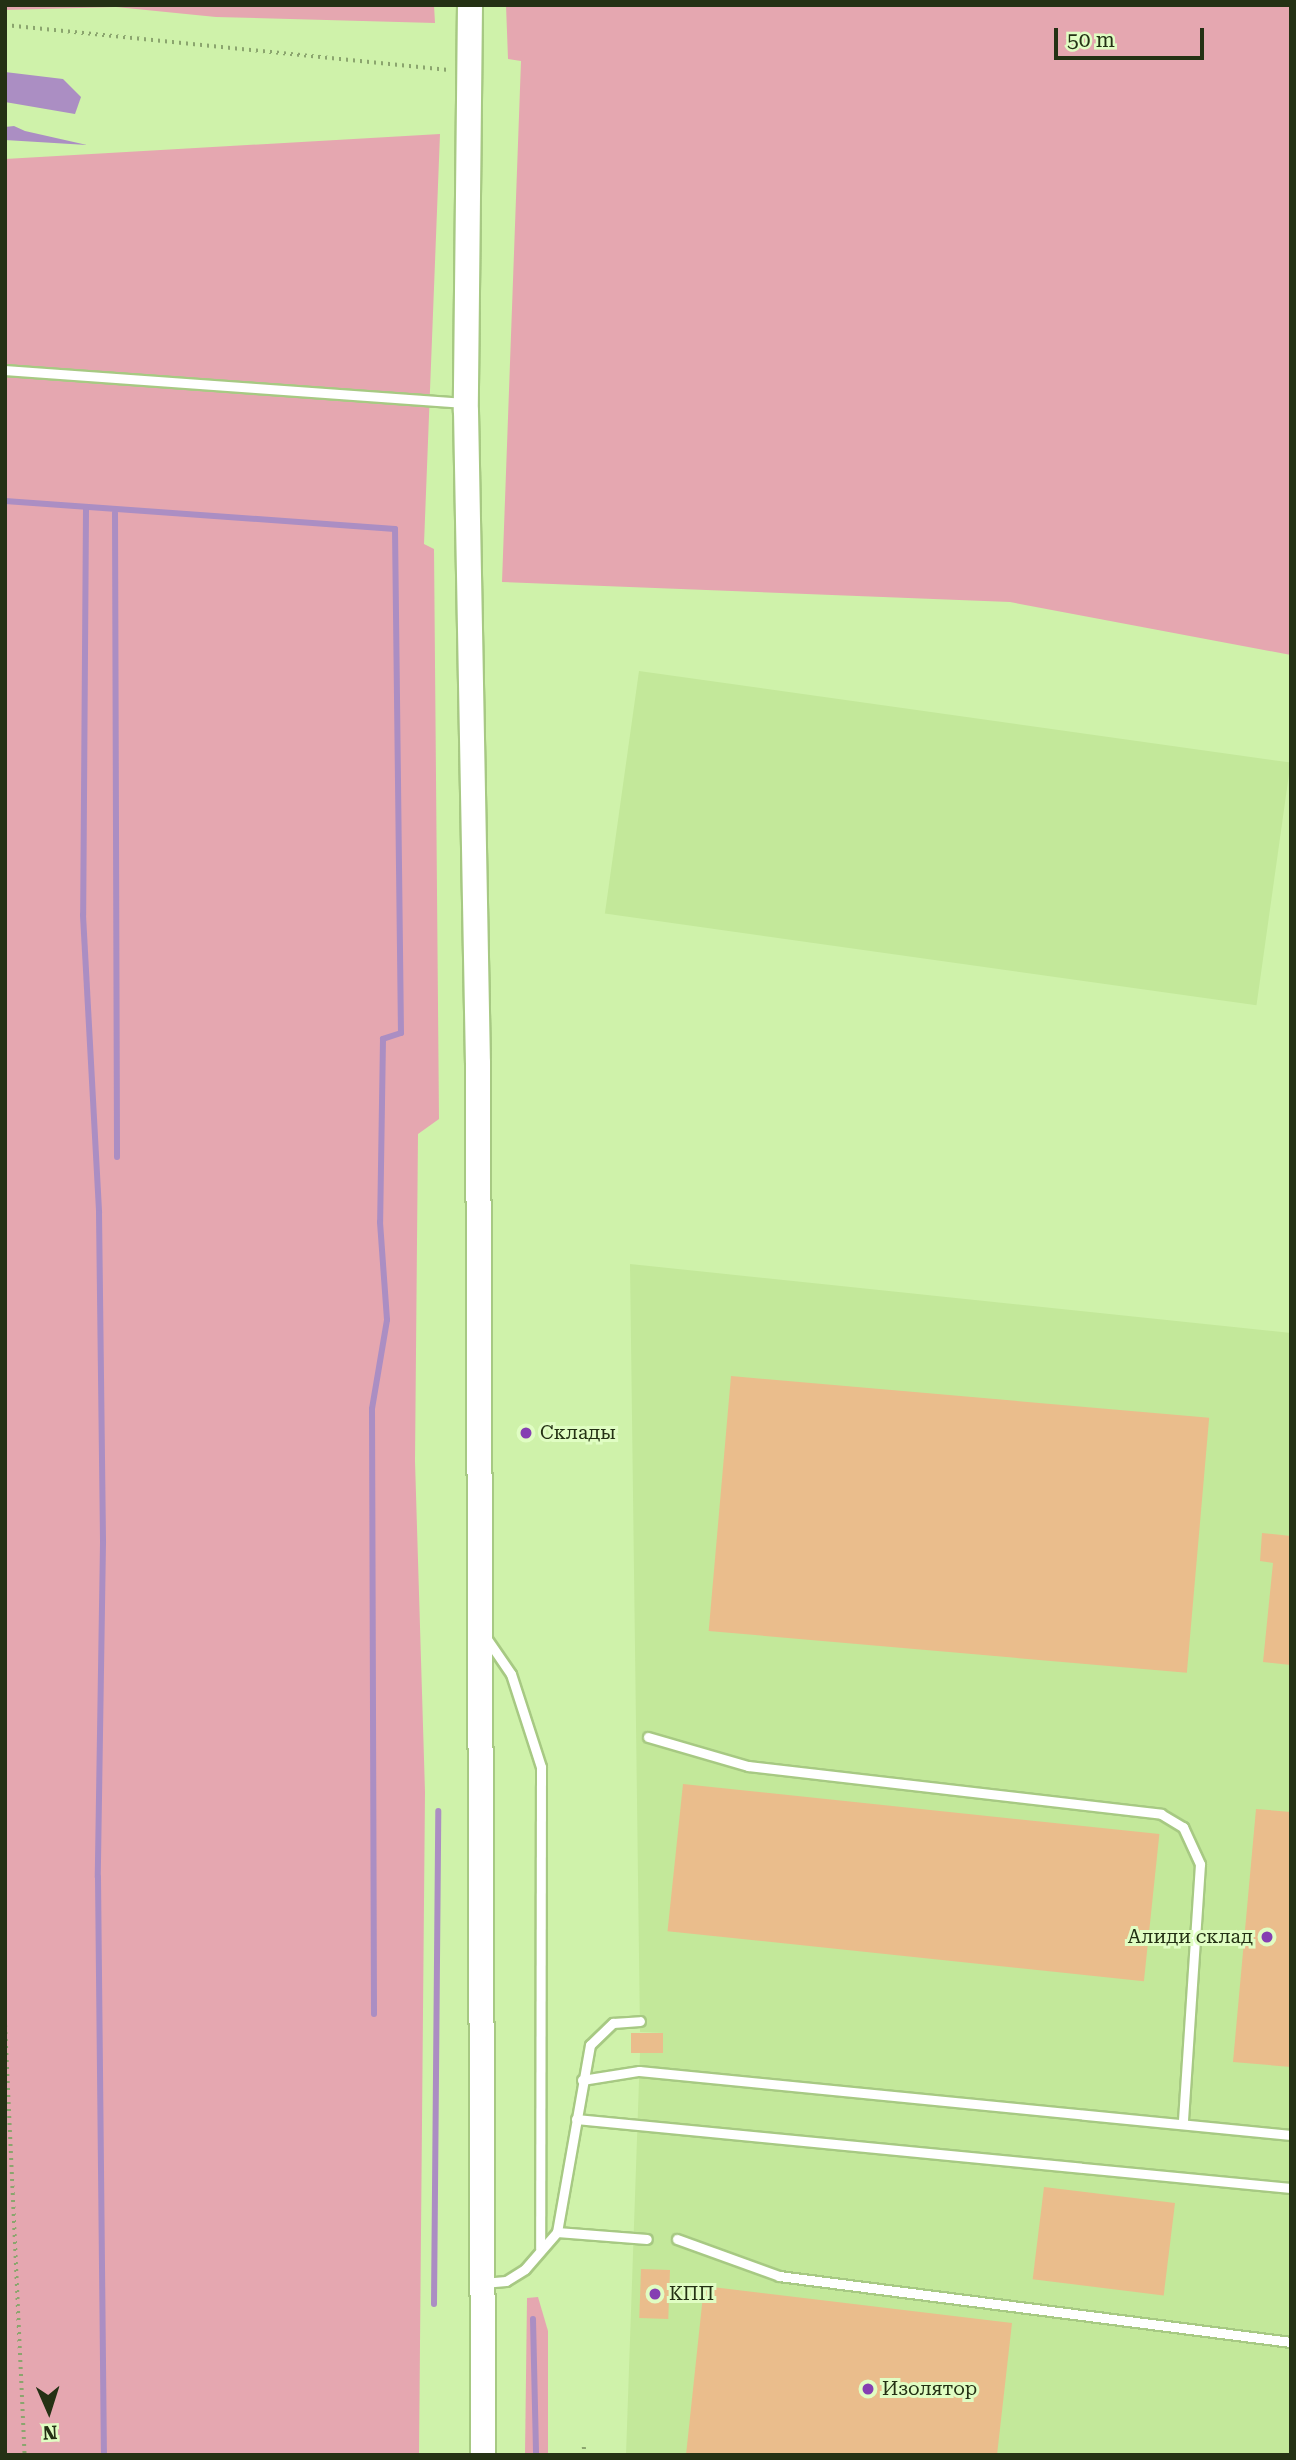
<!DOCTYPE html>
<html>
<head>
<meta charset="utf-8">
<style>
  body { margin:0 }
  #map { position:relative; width:1296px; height:2460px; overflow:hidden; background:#cff2aa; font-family:"Roboto Serif",serif }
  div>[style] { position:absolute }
  .built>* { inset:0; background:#c3e89a; transform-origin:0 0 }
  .green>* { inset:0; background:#e5a7b0 }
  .water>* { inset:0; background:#ab8ec3 }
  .stream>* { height:6px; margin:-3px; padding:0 3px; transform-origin:3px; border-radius:3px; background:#ab8ec3 }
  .building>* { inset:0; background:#eabd8c; transform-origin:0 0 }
  .path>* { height:3.5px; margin-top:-1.75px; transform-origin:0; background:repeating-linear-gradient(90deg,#8ba56e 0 2px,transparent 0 7px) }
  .roads { filter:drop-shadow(2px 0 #a7c983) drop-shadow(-2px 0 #a7c983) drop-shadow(0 2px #a7c983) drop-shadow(0 -2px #a7c983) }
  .service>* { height:9px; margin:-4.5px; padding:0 4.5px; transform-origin:4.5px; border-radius:4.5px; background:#fff }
  .secondary>* { height:24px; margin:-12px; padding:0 12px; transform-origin:12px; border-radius:12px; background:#fff }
  .dots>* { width:19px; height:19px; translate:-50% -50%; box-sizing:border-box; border:4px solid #e0fdc3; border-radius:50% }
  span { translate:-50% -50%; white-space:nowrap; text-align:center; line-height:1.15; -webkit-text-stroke:6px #e0fdc3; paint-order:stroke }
  .poi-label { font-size:19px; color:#243114 }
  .left { translate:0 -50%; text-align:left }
  .right { translate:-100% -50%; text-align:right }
  .frame { position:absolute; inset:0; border:7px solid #243114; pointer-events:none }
  .north { position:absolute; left:14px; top:2376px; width:70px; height:70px; -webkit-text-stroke:5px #e0fdc3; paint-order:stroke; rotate:177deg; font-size:19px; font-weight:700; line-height:28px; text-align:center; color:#243114 }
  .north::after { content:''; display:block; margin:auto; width:24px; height:32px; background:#243114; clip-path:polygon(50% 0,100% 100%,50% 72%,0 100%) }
  .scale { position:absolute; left:1054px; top:28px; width:150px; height:32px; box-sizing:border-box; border:4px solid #243114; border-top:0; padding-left:9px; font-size:21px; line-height:24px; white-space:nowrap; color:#243114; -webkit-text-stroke:5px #e0fdc3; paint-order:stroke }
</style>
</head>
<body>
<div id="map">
  <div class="built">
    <i style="left:639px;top:671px;width:658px;height:245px;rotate:8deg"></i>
    <i style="clip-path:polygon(630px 1264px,1291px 1333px,1291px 2455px,626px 2455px,640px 2052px,663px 2052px,663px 2033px,640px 2032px)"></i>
  </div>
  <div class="green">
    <i style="clip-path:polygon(5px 5px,434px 5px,435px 23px,216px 17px,116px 7px,5px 10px)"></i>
    <i style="clip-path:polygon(506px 5px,1291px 5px,1291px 655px,1010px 602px,502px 582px,521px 61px,508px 59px)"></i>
    <i style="clip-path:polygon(440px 134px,424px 544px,434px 549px,439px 1119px,418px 1134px,415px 1461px,425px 1792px,419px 2455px,5px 2455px,5px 159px)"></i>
    <i style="clip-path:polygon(538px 2297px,548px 2331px,548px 2455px,525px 2455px,527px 2298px)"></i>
  </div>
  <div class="water">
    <i style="clip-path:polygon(5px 72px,63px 79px,81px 97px,75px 114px,5px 102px)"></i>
    <i style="clip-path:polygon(14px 126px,25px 131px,87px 145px,5px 140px,5px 127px)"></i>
  </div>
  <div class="stream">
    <i style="left:5px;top:501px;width:391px;rotate:4.1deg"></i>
    <i style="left:395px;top:529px;width:504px;rotate:89.32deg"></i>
    <i style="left:401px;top:1033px;width:19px;rotate:162deg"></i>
    <i style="left:383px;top:1039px;width:183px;rotate:90.9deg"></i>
    <i style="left:380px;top:1222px;width:98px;rotate:85.9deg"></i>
    <i style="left:387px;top:1320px;width:90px;rotate:99.6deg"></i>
    <i style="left:372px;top:1409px;width:605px;rotate:89.81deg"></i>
    <i style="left:86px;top:510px;width:405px;rotate:90.4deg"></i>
    <i style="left:83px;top:915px;width:298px;rotate:86.9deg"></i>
    <i style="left:99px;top:1213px;width:330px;rotate:89.3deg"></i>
    <i style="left:103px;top:1543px;width:334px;rotate:90.9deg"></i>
    <i style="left:98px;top:1877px;width:578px;rotate:89.41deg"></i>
    <i style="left:115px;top:513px;width:644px;rotate:89.82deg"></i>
    <i style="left:434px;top:2304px;width:493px;rotate:-89.5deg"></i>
    <i style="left:533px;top:2319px;width:136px;rotate:88.7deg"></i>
  </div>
  <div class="building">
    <i style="left:731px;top:1376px;width:480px;height:256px;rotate:5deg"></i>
    <i style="clip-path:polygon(1262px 1533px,1291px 1536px,1291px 1665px,1263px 1662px,1273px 1563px,1260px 1561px)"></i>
    <i style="left:683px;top:1784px;width:479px;height:148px;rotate:6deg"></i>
    <i style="clip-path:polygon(1256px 1809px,1291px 1812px,1291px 2067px,1233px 2062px)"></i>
    <i style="left:631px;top:2033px;width:32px;height:20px"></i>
    <i style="left:1044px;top:2187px;width:132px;height:93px;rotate:7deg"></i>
    <i style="left:641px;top:2269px;width:29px;height:49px;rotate:2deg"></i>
    <i style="clip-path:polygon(704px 2286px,1012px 2323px,997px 2455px,686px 2455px)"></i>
  </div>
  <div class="path">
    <i style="left:5px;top:25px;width:446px;rotate:5.8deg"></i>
    <i style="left:5px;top:2018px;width:437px;rotate:87.4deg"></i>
    <i style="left:584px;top:2447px;width:8px;rotate:83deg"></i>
  </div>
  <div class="roads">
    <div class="service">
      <i style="left:5px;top:370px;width:460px;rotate:4.1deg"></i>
      <i style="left:487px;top:1639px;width:42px;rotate:55.6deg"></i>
      <i style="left:511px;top:1674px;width:98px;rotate:72.1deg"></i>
      <i style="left:541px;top:1767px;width:481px;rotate:90.1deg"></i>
      <i style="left:648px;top:1737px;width:104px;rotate:16.2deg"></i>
      <i style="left:748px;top:1766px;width:416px;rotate:6.6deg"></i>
      <i style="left:1161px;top:1814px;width:26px;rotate:31deg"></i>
      <i style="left:1183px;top:1827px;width:41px;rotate:65.3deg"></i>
      <i style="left:1200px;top:1864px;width:257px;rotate:93.8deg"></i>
      <i style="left:582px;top:2080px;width:58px;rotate:-9deg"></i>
      <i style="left:639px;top:2071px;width:655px;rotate:5.61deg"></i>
      <i style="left:576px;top:2119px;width:718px;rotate:5.51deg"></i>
      <i style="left:557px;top:2232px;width:190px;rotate:-80deg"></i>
      <i style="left:590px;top:2045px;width:32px;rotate:-44deg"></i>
      <i style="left:613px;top:2023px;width:27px;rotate:-4deg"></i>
      <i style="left:677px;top:2239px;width:109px;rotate:19.9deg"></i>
      <i style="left:779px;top:2276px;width:516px;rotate:7.35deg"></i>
      <i style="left:483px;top:2283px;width:23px;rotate:-5deg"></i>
      <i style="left:506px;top:2281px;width:22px;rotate:-32deg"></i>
      <i style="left:525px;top:2269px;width:49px;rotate:-49.1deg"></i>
      <i style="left:557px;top:2232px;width:90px;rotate:4.4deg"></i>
    </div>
    <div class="secondary">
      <i style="left:470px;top:5px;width:406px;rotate:90.6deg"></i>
      <i style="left:466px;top:411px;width:652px;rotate:88.95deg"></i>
      <i style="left:478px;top:1063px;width:1392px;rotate:89.79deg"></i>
    </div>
  </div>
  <div class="dots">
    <i style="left:526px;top:1433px;background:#853fb2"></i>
    <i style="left:1267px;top:1937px;background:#853fb2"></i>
    <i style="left:655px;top:2294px;background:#853fb2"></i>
    <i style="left:868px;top:2389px;background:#853fb2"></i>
  </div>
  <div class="poi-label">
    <span class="left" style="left:540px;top:1433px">Склады</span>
    <span class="right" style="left:1253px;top:1937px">Алиди склад</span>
    <span class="left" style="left:669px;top:2294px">КПП</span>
    <span class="left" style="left:882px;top:2389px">Изолятор</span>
  </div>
  <div class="frame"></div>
  <div class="north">N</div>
  <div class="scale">50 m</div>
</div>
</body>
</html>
